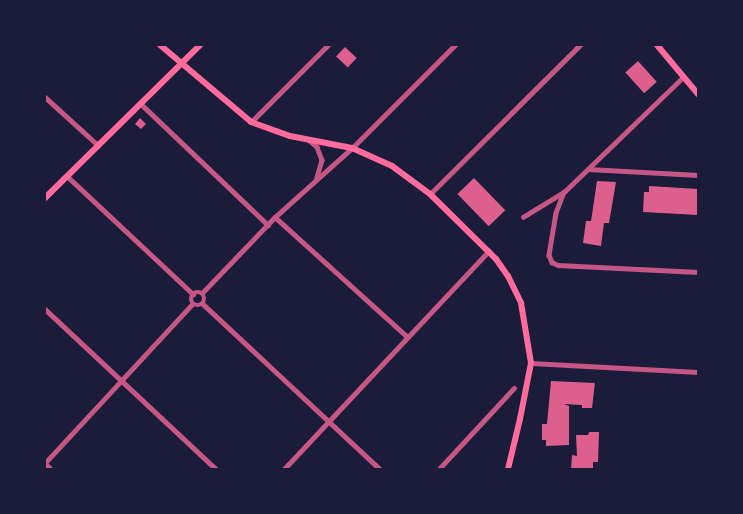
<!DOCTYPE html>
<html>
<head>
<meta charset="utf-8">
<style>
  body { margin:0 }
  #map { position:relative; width:743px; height:514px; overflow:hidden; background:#1b1b3a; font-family:"Sofia Sans Condensed",sans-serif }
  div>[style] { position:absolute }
  .building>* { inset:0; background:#dd5f8e; transform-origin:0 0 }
  .minor>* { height:4.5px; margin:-2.25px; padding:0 2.25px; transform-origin:2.25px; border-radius:2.25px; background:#c65784 }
  .minor>.ring { margin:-2.25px; padding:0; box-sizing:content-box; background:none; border:4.5px solid #c65784; border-radius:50% }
  .secondary>* { height:6px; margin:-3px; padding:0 3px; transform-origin:3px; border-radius:3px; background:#ff6b9d }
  span { translate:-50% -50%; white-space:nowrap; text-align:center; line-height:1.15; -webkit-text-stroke:4.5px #1b1b3a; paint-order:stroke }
  .frame { position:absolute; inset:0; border:46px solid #1b1b3a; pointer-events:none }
</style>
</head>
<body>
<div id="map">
  <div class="building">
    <i style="left:345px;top:47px;width:16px;height:13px;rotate:43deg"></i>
    <i style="left:638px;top:61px;width:28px;height:17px;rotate:48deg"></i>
    <i style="clip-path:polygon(140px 118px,146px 124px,141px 129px,135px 124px)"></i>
    <i style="left:474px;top:178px;width:45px;height:23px;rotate:46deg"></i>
    <i style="clip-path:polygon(597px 181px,616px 182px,609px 223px,604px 223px,601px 246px,583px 243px,586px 221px,591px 221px)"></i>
    <i style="clip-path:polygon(649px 186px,698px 189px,698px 215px,643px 212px,644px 192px,649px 192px)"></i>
    <i style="clip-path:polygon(551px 381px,595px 383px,592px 408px,582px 408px,582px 405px,564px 404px,569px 406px,569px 445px,546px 446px,546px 440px,542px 440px,542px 424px,547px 424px)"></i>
    <i style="clip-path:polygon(589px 432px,599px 432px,598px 462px,593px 462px,593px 469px,571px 469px,572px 455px,577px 456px,576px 435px,588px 435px)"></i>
  </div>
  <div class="minor">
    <i style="left:45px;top:97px;width:72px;rotate:42.2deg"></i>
    <i style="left:140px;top:103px;width:177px;rotate:43.6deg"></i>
    <i style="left:251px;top:122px;width:109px;rotate:-45deg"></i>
    <i style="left:309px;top:140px;width:11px;rotate:41deg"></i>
    <i style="left:317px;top:147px;width:14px;rotate:69deg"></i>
    <i style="left:322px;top:160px;width:19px;rotate:106deg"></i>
    <i style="left:588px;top:169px;width:110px;rotate:3.1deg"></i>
    <i style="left:67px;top:176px;width:173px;rotate:43.1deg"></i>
    <i style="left:564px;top:192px;width:22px;rotate:111deg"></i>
    <i style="left:556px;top:213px;width:43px;rotate:99.5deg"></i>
    <i style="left:549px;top:255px;width:8px;rotate:67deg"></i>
    <i style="left:552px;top:262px;width:7px;rotate:27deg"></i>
    <i style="left:558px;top:265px;width:140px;rotate:2.9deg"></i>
    <i style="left:430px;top:194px;width:211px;rotate:-44.8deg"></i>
    <i style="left:275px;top:217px;width:179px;rotate:42.1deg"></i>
    <i style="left:523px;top:217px;width:48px;rotate:-31.4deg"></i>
    <i style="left:564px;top:192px;width:165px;rotate:-44deg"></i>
    <i class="ring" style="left:191px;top:292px;width:9.5px;height:9.5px"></i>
    <i style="left:202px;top:293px;width:105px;rotate:-46.2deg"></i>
    <i style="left:275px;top:217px;width:103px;rotate:-41.9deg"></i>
    <i style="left:352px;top:148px;width:146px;rotate:-45deg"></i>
    <i style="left:203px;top:304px;width:242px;rotate:43deg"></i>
    <i style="left:45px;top:309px;width:234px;rotate:43.1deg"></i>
    <i style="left:531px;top:363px;width:167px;rotate:3.1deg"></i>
    <i style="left:45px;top:463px;width:217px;rotate:-47.2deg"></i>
    <i style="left:45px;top:463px;width:8px;rotate:45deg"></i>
    <i style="left:284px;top:469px;width:299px;rotate:-46.8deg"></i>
    <i style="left:439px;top:469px;width:110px;rotate:-47.2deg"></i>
  </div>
  <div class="secondary">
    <i style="left:160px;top:45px;width:119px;rotate:40.2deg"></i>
    <i style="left:251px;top:122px;width:41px;rotate:19.7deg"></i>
    <i style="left:290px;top:136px;width:63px;rotate:11deg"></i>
    <i style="left:352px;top:148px;width:44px;rotate:24.2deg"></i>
    <i style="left:392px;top:166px;width:47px;rotate:36.4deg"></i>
    <i style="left:430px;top:194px;width:93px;rotate:44.6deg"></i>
    <i style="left:496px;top:259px;width:21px;rotate:55deg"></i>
    <i style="left:508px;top:276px;width:30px;rotate:64deg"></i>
    <i style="left:521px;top:303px;width:61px;rotate:80.5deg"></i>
    <i style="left:531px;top:363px;width:57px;rotate:101.1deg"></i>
    <i style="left:520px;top:419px;width:51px;rotate:103.5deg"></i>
    <i style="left:657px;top:45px;width:64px;rotate:50.1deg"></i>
    <i style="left:45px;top:198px;width:218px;rotate:-44.6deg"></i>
  </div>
  <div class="frame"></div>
</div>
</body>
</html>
